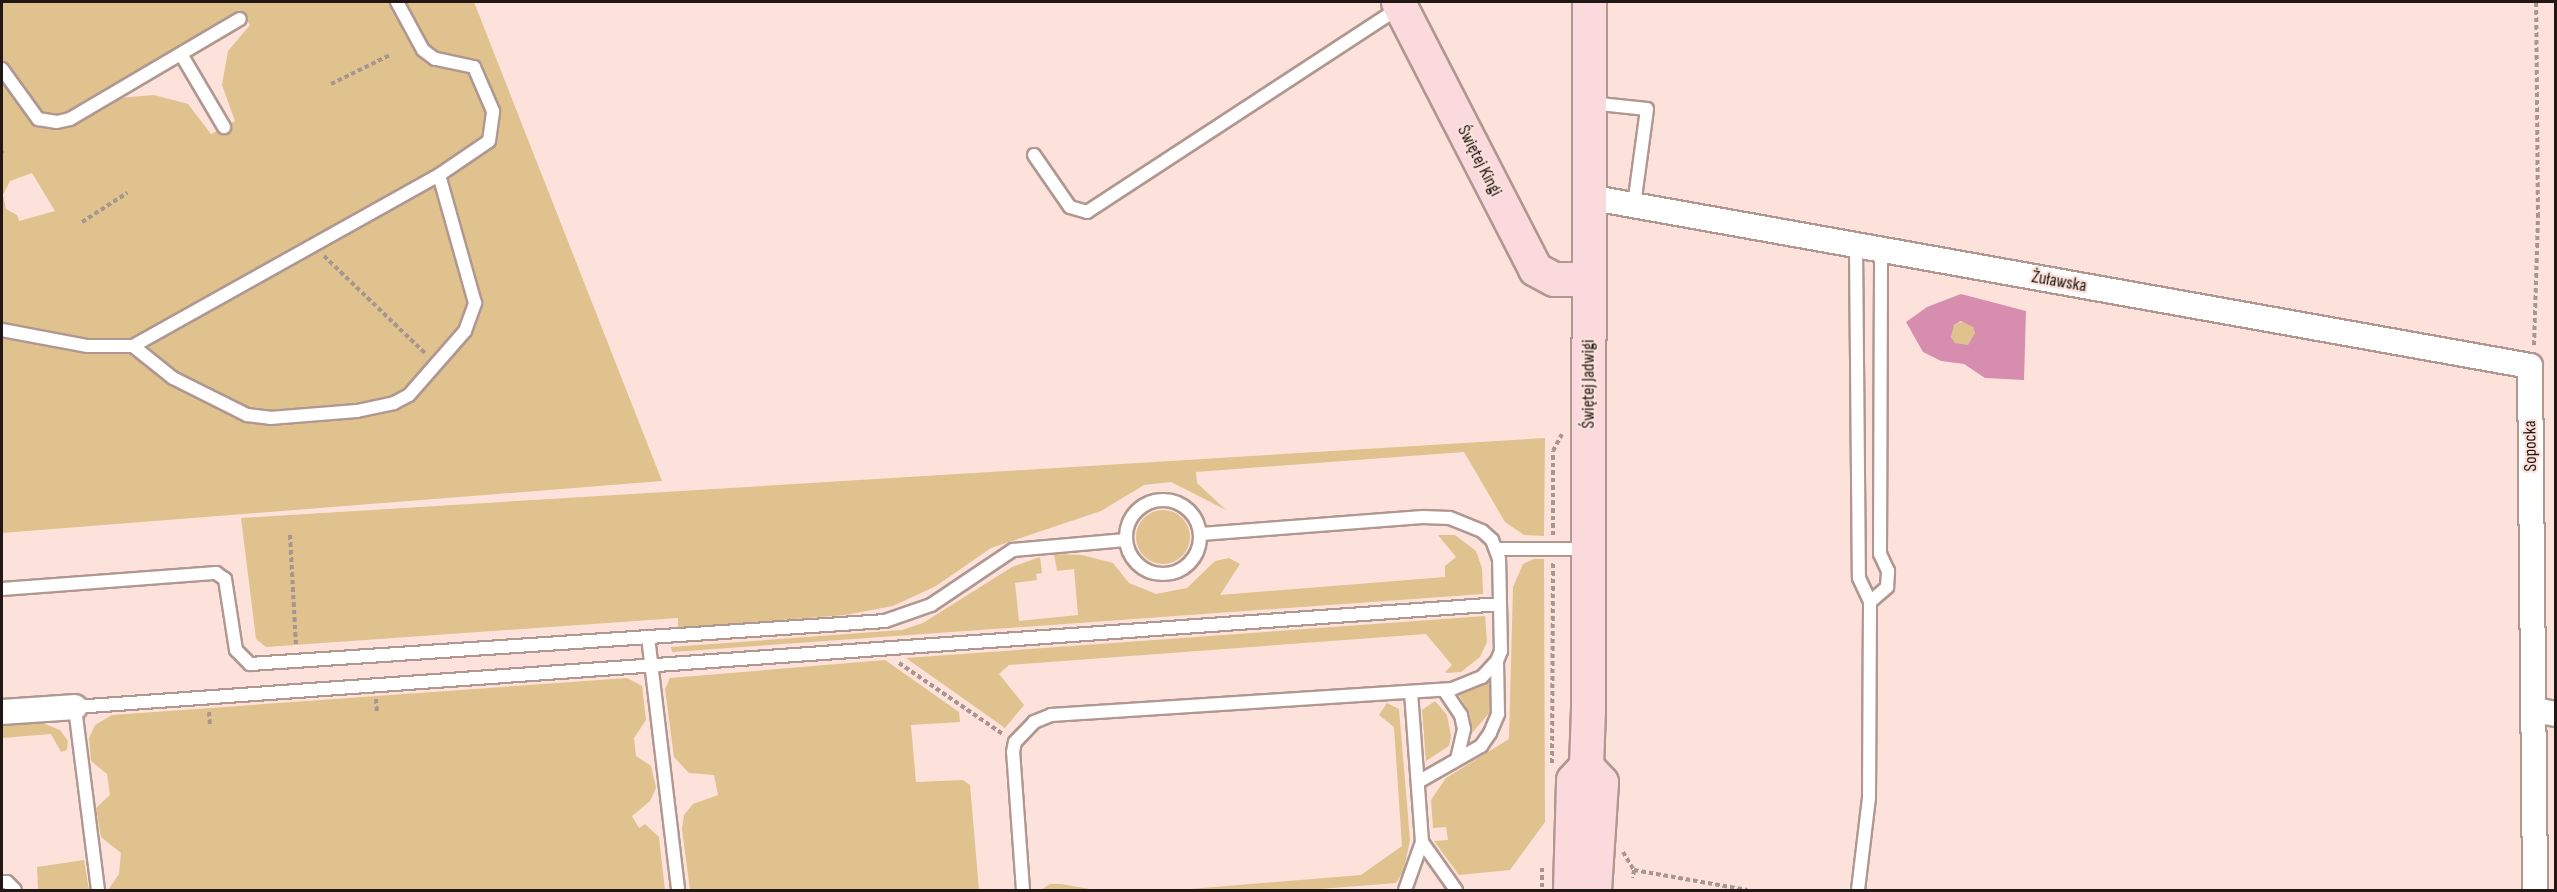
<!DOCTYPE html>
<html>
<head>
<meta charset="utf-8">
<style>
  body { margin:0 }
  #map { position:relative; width:2557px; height:892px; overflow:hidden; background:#fce2db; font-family:"Sofia Sans Condensed",sans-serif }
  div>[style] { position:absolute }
  .green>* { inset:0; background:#e0c28e }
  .round { border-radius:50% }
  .water>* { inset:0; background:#d78eae }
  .path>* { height:4px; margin-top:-2px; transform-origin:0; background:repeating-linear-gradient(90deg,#a99590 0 4.5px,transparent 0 7.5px) }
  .roads { filter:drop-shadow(2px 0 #b09891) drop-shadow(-2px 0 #b09891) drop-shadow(0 2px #b09891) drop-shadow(0 -2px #b09891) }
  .lane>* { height:12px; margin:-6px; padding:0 6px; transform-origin:6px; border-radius:6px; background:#fff }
  .lane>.ring { margin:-6px; padding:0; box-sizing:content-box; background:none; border:12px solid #fff; border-radius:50% }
  .street>* { height:24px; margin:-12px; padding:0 12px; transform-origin:12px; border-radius:12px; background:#fff }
  .secondary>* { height:33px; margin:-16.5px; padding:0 16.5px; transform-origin:16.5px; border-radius:16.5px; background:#fbdadd }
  span { translate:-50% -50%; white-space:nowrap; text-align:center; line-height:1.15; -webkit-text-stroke:4.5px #fce2db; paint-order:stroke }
  .street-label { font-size:18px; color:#211816 }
  .frame { position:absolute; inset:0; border:3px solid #211816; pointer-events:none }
</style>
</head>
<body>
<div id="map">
  <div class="green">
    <i style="clip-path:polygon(evenodd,2px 2px,474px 2px,662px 481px,2px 533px,2px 76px,37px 123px,46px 128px,63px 128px,117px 98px,154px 95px,188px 104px,211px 134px,235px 121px,222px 85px,228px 51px,250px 25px,243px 15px,67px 114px,44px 115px,2px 59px,2px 2px,32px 173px,55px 211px,19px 221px,17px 215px,6px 209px,3px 195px,10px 181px,32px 173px)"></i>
    <i class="round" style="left:1951px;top:322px;width:24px;height:24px"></i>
    <i style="clip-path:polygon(1545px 438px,1544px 536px,1524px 535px,1505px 522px,1464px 452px,1196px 472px,1197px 483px,1226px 510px,1171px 482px,1144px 485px,1101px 511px,991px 548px,936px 586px,893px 606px,845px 615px,678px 628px,678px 618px,266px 647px,256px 639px,241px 518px)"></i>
    <i class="round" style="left:1136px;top:510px;width:54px;height:54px"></i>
    <i style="clip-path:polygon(1438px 535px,1455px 535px,1476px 551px,1482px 568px,1483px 594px,672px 652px,671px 647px,902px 630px,923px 623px,1012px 567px,1040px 557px,1042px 573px,1036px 574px,1037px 580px,1015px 583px,1019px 621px,1078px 615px,1074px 569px,1057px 571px,1054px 554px,1082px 555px,1113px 563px,1129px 583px,1156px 594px,1187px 588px,1215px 561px,1229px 558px,1240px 564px,1220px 595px,1445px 577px,1445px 566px,1456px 557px)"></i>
    <i style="clip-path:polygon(1534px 559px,1544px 559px,1545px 822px,1510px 870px,1459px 875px,1434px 841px,1448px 840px,1446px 827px,1433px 828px,1431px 800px,1446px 778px,1509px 739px,1513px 587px,1523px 564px)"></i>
    <i style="clip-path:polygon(1485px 616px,1487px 642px,1480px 657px,1461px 672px,1447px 673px,1445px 672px,1452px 665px,1426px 634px,1009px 665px,999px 674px,1024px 705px,1005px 728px,906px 658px)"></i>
    <i style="clip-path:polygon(885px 660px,959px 712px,960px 722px,911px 725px,916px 782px,963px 780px,970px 785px,979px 890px,690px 890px,682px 829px,684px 815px,693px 804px,718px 795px,714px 775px,689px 773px,674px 757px,665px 689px,670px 678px)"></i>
    <i style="clip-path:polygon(627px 678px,642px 686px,646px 720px,634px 738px,636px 756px,651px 766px,656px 788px,650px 801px,632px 816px,639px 828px,645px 824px,659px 837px,665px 890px,108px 890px,119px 874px,121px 853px,101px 837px,96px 808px,110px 795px,107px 774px,91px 761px,89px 738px,95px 725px,112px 715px)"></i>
    <i style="clip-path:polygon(1491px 679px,1490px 712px,1472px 733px,1470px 714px,1459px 695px)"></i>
    <i style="clip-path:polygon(1435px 701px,1447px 715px,1451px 736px,1449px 746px,1426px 761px,1422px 710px)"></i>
    <i style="clip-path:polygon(1387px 703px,1399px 709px,1410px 840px,1404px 870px,1396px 883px,1307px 890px,1178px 890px,1361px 875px,1402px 846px,1394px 727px,1379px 715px)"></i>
    <i style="clip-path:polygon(38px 721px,60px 730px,68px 741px,67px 750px,61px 752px,51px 734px,2px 738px,2px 724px)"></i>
    <i style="clip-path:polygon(84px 860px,89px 890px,38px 890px,37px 867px)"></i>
    <i style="clip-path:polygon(1050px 884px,1061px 884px,1095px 890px,1041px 890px)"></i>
  </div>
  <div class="water">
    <i style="clip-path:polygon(evenodd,1961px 294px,2026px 311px,2024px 380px,1985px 378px,1964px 364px,1941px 361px,1923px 352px,1906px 322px,1927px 307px,1961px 294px,1961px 321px,1973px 327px,1975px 333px,1968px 345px,1955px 343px,1951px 337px,1954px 325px,1961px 321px)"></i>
  </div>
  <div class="path">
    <i style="left:331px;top:84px;width:66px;rotate:-26.2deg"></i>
    <i style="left:2px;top:151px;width:2px;rotate:90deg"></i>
    <i style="left:82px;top:222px;width:54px;rotate:-32.8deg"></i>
    <i style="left:324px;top:256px;width:141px;rotate:43.9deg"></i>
    <i style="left:2534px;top:345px;width:128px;rotate:-88.2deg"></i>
    <i style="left:2538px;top:217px;width:215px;rotate:-90.5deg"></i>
    <i style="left:290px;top:535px;width:110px;rotate:86.9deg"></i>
    <i style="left:1553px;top:535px;width:84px;rotate:-90deg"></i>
    <i style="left:1553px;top:451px;width:19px;rotate:-62deg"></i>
    <i style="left:899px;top:663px;width:127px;rotate:34.4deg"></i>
    <i style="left:376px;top:699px;width:15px;rotate:86deg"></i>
    <i style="left:209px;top:712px;width:14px;rotate:86deg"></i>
    <i style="left:1552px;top:763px;width:200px;rotate:-89.7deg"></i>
    <i style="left:1623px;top:852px;width:21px;rotate:59deg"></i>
    <i style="left:1634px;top:870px;width:8px;rotate:97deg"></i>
    <i style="left:1634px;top:870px;width:115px;rotate:10deg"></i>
    <i style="left:1542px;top:887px;width:20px;rotate:-90deg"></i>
  </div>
  <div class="roads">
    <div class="lane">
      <i style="left:181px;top:54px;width:85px;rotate:59.5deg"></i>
      <i style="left:2px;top:69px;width:62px;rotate:54.2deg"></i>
      <i style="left:38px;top:119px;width:19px;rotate:9deg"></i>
      <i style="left:57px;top:122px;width:13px;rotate:-13deg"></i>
      <i style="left:70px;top:119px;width:197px;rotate:-30.5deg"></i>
      <i style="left:1590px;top:103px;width:57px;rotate:6deg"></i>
      <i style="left:1647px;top:109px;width:97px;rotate:97.7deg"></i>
      <i style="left:1034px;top:155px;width:63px;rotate:55.3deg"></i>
      <i style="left:1070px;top:207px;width:18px;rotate:16deg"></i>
      <i style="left:1087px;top:212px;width:373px;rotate:-33.2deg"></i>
      <i style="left:1856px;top:245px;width:333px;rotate:89.5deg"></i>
      <i style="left:1859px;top:578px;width:26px;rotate:65deg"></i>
      <i style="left:2px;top:330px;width:86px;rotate:10.7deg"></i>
      <i style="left:87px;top:346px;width:46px"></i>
      <i style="left:133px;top:346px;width:351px;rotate:-29.2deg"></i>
      <i style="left:439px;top:175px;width:60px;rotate:-34.2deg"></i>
      <i style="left:489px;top:141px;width:30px;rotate:-82deg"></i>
      <i style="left:493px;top:111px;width:48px;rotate:-113.4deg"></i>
      <i style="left:474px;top:67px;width:40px;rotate:-168deg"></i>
      <i style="left:435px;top:59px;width:15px;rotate:-143deg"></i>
      <i style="left:423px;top:50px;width:55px;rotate:-118.4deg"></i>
      <i style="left:133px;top:346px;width:51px;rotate:38.7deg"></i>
      <i style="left:173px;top:378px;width:83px;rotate:26.6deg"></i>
      <i style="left:247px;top:415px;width:23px;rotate:7deg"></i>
      <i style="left:270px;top:418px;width:87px;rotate:-4.6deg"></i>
      <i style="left:357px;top:411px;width:38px;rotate:-12deg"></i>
      <i style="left:394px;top:403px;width:17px;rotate:-28deg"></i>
      <i style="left:409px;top:395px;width:85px;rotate:-48.8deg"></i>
      <i style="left:465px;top:331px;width:30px;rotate:-70deg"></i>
      <i style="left:475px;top:303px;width:133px;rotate:-105.7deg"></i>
      <i class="ring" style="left:1126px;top:500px;width:62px;height:62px"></i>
      <i style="left:1497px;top:549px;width:90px"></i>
      <i style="left:2px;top:589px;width:215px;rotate:-4.3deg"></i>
      <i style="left:216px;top:573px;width:11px;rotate:34deg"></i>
      <i style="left:225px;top:579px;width:72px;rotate:81.2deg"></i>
      <i style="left:236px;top:650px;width:20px;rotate:45deg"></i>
      <i style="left:250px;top:664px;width:636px;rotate:-3.87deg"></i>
      <i style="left:885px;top:621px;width:49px;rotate:-19.2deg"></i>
      <i style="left:931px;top:605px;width:99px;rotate:-33.9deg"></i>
      <i style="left:1013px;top:550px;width:113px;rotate:-5.1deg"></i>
      <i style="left:648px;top:637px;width:255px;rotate:83.2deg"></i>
      <i style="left:1444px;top:690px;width:30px;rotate:56deg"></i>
      <i style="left:1461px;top:715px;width:14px;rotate:78deg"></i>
      <i style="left:1464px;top:729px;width:31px;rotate:103deg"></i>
      <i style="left:1418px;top:782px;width:73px;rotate:-29.7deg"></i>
      <i style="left:1481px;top:746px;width:16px;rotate:-55deg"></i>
      <i style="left:1490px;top:733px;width:21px;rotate:-67deg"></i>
      <i style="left:1498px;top:714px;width:53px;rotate:-91.1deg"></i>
      <i style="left:1422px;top:842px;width:59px;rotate:54.7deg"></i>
      <i style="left:2px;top:882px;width:5px"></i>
      <i style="left:7px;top:882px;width:11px;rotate:45deg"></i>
      <i style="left:98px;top:890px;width:184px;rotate:-97.2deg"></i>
      <i style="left:75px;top:707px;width:1429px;rotate:-4.13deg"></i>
      <i style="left:1023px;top:890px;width:138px;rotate:-94.1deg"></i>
      <i style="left:1013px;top:752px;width:10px;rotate:-79deg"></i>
      <i style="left:1015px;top:742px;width:28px;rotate:-46deg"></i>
      <i style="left:1034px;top:722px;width:18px;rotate:-22deg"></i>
      <i style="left:1051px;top:715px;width:402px;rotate:-3.7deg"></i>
      <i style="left:1452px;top:689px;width:32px;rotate:-22deg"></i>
      <i style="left:1482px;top:677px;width:22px;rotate:-47deg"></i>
      <i style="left:1497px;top:661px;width:11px;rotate:-68deg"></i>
      <i style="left:1501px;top:651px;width:92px;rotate:-91.2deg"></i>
      <i style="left:1499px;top:559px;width:20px;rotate:-110deg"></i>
      <i style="left:1492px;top:540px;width:13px;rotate:-138deg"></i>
      <i style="left:1482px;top:531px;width:35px;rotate:-158deg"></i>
      <i style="left:1449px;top:518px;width:26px;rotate:-178deg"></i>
      <i style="left:1423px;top:517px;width:223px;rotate:175.6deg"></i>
      <i style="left:1405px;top:890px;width:51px;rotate:-70.5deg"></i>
      <i style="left:1422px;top:842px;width:150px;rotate:-94.2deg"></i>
      <i style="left:1858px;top:890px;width:93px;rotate:-83.2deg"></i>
      <i style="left:1869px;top:798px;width:196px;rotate:-89.7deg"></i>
      <i style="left:1870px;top:602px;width:23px;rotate:-41deg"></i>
      <i style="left:1887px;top:587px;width:16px;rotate:-86deg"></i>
      <i style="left:1888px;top:571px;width:19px;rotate:-115deg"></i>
      <i style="left:1880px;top:554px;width:305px;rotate:-89.8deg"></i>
    </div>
    <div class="street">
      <i style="left:1588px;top:197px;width:957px;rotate:10.17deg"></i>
      <i style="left:2530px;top:366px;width:524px;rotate:89.45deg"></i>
      <i style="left:2535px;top:710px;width:21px;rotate:11deg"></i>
      <i style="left:2px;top:712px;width:73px;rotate:-3.9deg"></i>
    </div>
    <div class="secondary">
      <i style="left:1398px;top:2px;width:300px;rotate:62.8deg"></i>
      <i style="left:1535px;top:269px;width:21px;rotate:28deg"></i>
      <i style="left:1554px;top:279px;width:35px"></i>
      <i style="left:1586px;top:766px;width:22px;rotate:47deg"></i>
      <i style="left:1601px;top:782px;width:108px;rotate:93.7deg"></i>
      <i style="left:1570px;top:890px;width:110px;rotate:-88.4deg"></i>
      <i style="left:1573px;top:780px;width:19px;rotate:-47deg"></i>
      <i style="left:1586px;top:766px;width:56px;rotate:-88deg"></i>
      <i style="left:1588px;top:710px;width:708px;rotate:-89.92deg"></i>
    </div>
  </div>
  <div class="street-label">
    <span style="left:1479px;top:161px;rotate:63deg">Świętej Kingi</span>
    <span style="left:2059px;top:282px;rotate:10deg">Żuławska</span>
    <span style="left:1589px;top:384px;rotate:-90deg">Świętej Jadwigi</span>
    <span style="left:2531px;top:446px;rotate:-91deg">Sopocka</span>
  </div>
  <div class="frame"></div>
</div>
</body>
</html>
